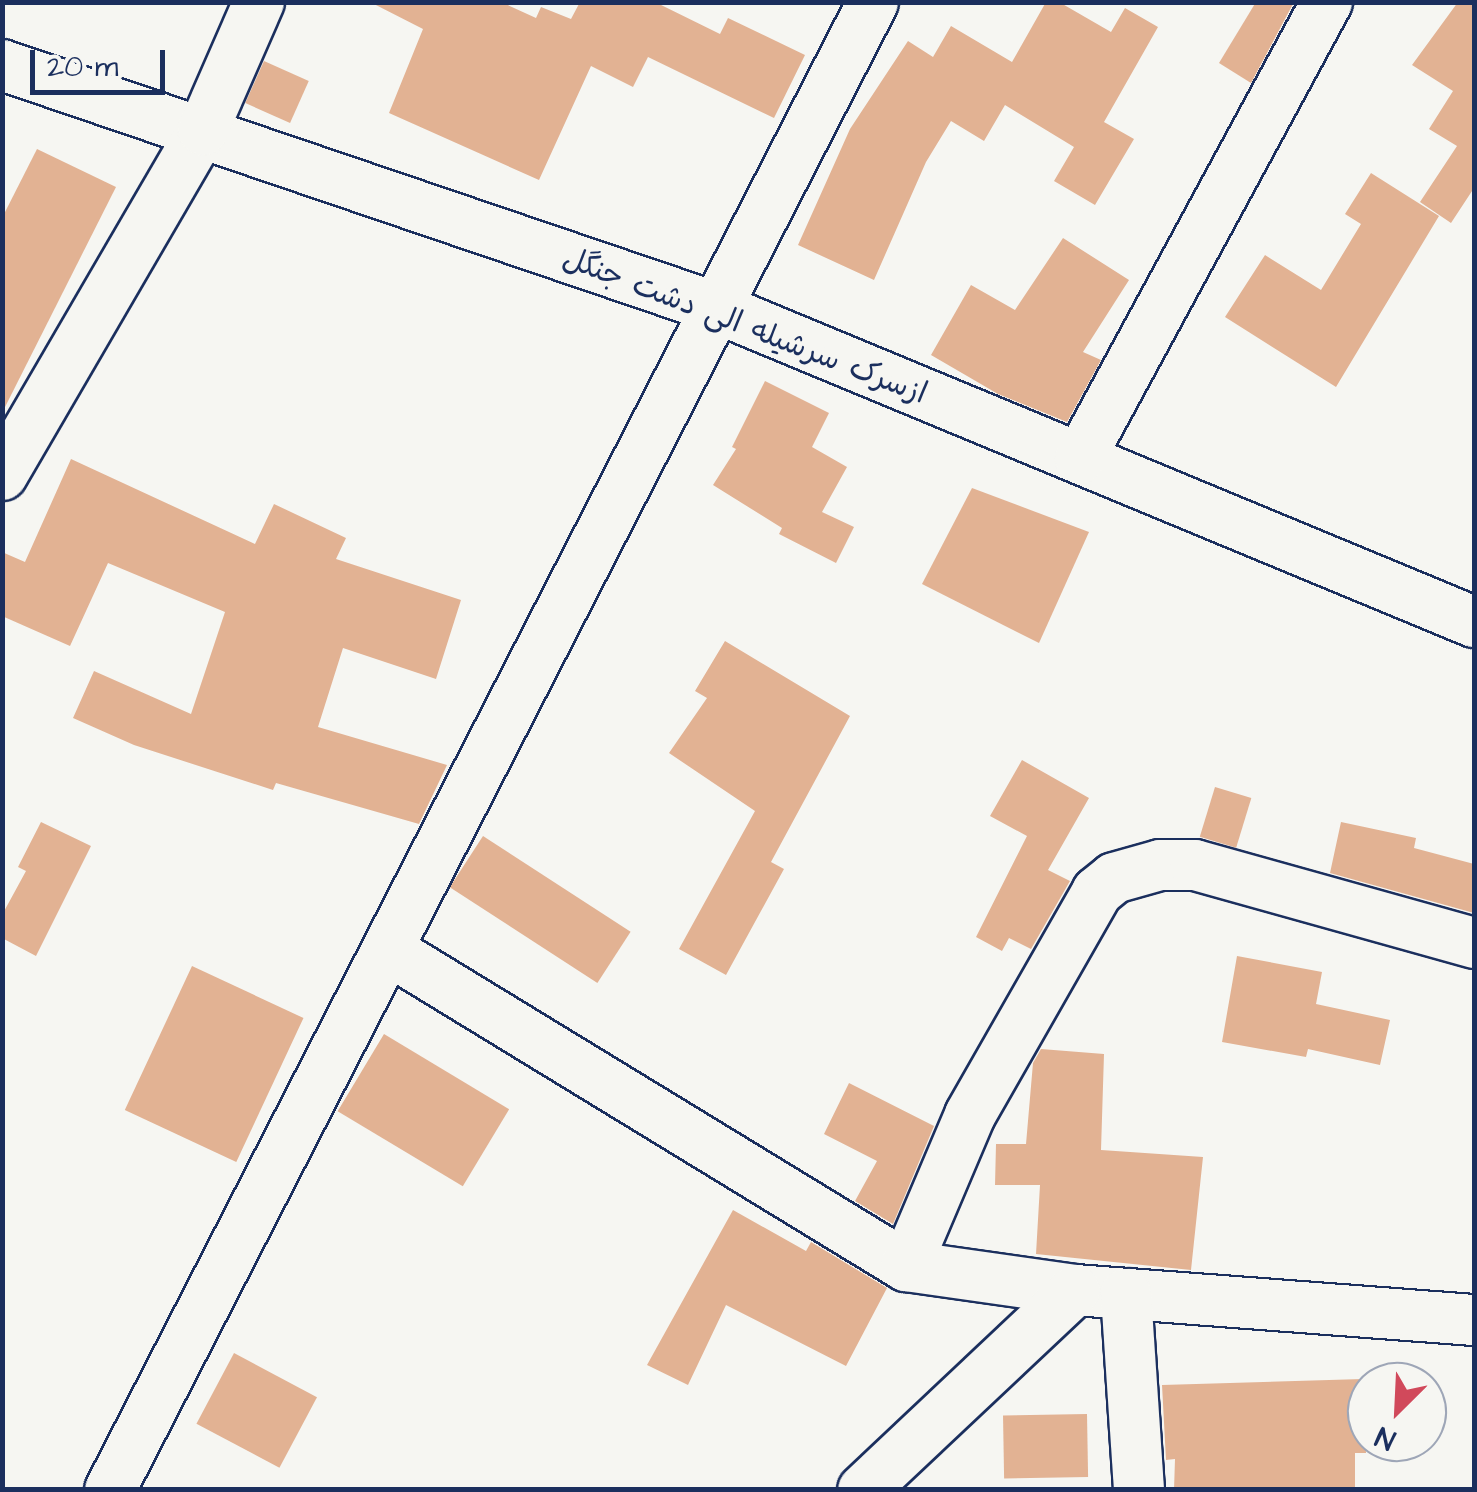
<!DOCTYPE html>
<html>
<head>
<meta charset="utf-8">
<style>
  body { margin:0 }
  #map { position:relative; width:1477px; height:1492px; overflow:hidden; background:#f6f6f2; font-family:"Architects Daughter","Playpen Sans Arabic",sans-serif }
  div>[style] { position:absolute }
  .building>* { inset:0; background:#e2b293; transform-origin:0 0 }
  .roads { filter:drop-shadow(2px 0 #1b2f5e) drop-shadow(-2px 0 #1b2f5e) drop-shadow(0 2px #1b2f5e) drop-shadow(0 -2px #1b2f5e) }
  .minor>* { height:50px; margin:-25px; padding:0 25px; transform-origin:25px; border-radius:25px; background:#f6f6f2 }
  span { translate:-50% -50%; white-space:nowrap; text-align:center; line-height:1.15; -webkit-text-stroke:8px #f6f6f2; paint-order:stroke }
  .street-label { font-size:30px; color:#1b2f5e }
  .frame { position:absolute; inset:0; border:5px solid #1b2f5e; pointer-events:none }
  .north { position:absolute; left:1347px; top:1362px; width:100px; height:100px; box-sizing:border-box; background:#f6f6f2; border:2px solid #9ea6b7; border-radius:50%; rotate:204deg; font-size:28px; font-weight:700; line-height:40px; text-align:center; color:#1b2f5e }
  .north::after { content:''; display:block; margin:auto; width:35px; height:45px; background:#d1495b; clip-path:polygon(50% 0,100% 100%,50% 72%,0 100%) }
  .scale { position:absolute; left:30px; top:50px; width:135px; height:45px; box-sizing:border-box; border:5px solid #1b2f5e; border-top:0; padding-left:12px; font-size:30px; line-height:35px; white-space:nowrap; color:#1b2f5e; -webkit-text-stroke:8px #f6f6f2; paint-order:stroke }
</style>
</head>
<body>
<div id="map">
  <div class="building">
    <i style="clip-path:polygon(370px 2px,501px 2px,536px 18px,541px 7px,571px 19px,580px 2px,655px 2px,720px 34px,728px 18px,805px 55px,774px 118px,648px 57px,633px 87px,591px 66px,539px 180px,389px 113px,423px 29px)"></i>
    <i style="clip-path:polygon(1046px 2px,1059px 2px,1111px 32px,1125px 8px,1158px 27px,1104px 122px,1134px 139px,1095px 205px,1054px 181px,1074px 147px,1005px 105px,984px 141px,951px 121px,926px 162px,874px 280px,798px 245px,850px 129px,908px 41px,933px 57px,951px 26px,1012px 62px)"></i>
    <i style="clip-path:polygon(1256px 2px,1294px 2px,1251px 83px,1219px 63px)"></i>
    <i style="clip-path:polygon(1458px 2px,1474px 2px,1474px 188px,1451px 223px,1420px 202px,1457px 146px,1429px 129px,1453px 91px,1412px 65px)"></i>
    <i style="left:264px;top:61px;width:49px;height:46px;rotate:24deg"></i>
    <i style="clip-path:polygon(37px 149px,116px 187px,2px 413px,2px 218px)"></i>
    <i style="clip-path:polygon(1371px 173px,1439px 216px,1336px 387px,1225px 317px,1265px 255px,1321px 290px,1361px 224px,1345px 214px)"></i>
    <i style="clip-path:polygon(1063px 238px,1129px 280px,1083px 352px,1101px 360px,1067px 422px,998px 394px,931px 355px,971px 285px,1015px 310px)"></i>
    <i style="clip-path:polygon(765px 381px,829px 413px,812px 447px,847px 467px,822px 512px,854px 527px,836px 563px,779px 534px,782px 528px,713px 485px,736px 449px,732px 447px)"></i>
    <i style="clip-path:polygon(71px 459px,255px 544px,274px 504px,346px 538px,336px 559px,461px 600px,436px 679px,343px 648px,318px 727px,447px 765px,419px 824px,276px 783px,273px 790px,134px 745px,73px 718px,94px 671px,191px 714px,225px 612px,108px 563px,70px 646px,2px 616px,2px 552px,25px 562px)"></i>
    <i style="clip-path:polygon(972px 488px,1089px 532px,1039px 643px,922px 584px)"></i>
    <i style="clip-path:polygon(725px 641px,850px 716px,771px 862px,784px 869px,726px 975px,679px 949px,755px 811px,669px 753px,707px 698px,695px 691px)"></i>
    <i style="clip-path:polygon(1022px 760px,1089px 798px,1048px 870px,1070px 881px,1031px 949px,1009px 938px,1002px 951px,976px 937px,1027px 836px,990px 816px)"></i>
    <i style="left:1215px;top:787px;width:38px;height:52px;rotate:17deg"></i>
    <i style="clip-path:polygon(41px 822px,91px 846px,36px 956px,2px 938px,2px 915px,26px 871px,18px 867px)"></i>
    <i style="clip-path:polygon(1341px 822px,1416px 838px,1414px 848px,1474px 864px,1474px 913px,1330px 873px)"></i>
    <i style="left:483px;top:836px;width:176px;height:61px;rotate:33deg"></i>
    <i style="clip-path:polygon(1237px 956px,1322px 972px,1316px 1004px,1390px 1020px,1380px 1065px,1308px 1049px,1306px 1057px,1222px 1042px)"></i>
    <i style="left:192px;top:966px;width:123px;height:159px;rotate:25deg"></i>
    <i style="left:384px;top:1034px;width:146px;height:90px;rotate:31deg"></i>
    <i style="clip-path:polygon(1041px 1049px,1104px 1054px,1101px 1150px,1203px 1157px,1191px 1270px,1036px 1254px,1040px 1185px,995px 1185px,996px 1144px,1026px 1144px,1033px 1063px)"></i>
    <i style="clip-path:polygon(849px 1083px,934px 1126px,893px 1224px,855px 1201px,877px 1161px,824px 1134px)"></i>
    <i style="clip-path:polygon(733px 1210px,806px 1251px,811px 1242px,887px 1288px,846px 1366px,726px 1305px,688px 1385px,647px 1365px)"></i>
    <i style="left:234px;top:1353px;width:94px;height:80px;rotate:28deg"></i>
    <i style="clip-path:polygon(1363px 1379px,1366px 1453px,1355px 1453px,1355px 1490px,1174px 1490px,1175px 1459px,1166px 1460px,1162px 1385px)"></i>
    <i style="left:1087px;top:1414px;width:63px;height:84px;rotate:89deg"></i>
  </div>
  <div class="roads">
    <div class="minor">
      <i style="left:2px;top:65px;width:755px;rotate:18.77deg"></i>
      <i style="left:717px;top:308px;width:820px;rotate:22.53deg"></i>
      <i style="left:1080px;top:458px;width:519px;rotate:-61.56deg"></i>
      <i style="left:2px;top:475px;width:399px;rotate:-59.8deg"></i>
      <i style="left:203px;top:130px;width:140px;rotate:-66.4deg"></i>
      <i style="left:390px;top:951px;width:605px;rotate:31.4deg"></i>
      <i style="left:906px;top:1266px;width:171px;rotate:8.1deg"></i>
      <i style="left:1075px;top:1290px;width:400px;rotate:4.3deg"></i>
      <i style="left:906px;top:1266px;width:164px;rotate:-67deg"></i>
      <i style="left:970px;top:1115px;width:257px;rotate:-60.3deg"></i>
      <i style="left:1097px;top:892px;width:22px;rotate:-39deg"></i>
      <i style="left:1114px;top:878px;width:48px;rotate:-15.8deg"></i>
      <i style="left:1160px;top:865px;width:35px"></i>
      <i style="left:1195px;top:865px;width:290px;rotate:15.6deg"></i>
      <i style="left:1126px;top:1294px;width:196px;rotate:86.2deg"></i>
      <i style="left:110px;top:1490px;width:1672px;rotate:-62.85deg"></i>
      <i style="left:863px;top:1490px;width:291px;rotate:-43.3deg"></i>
    </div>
  </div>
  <div class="street-label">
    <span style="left:745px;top:326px;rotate:21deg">ازسرک سرشیله الی دشت جنگل</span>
  </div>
  <div class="frame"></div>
  <div class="north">N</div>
  <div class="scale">20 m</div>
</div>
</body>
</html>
